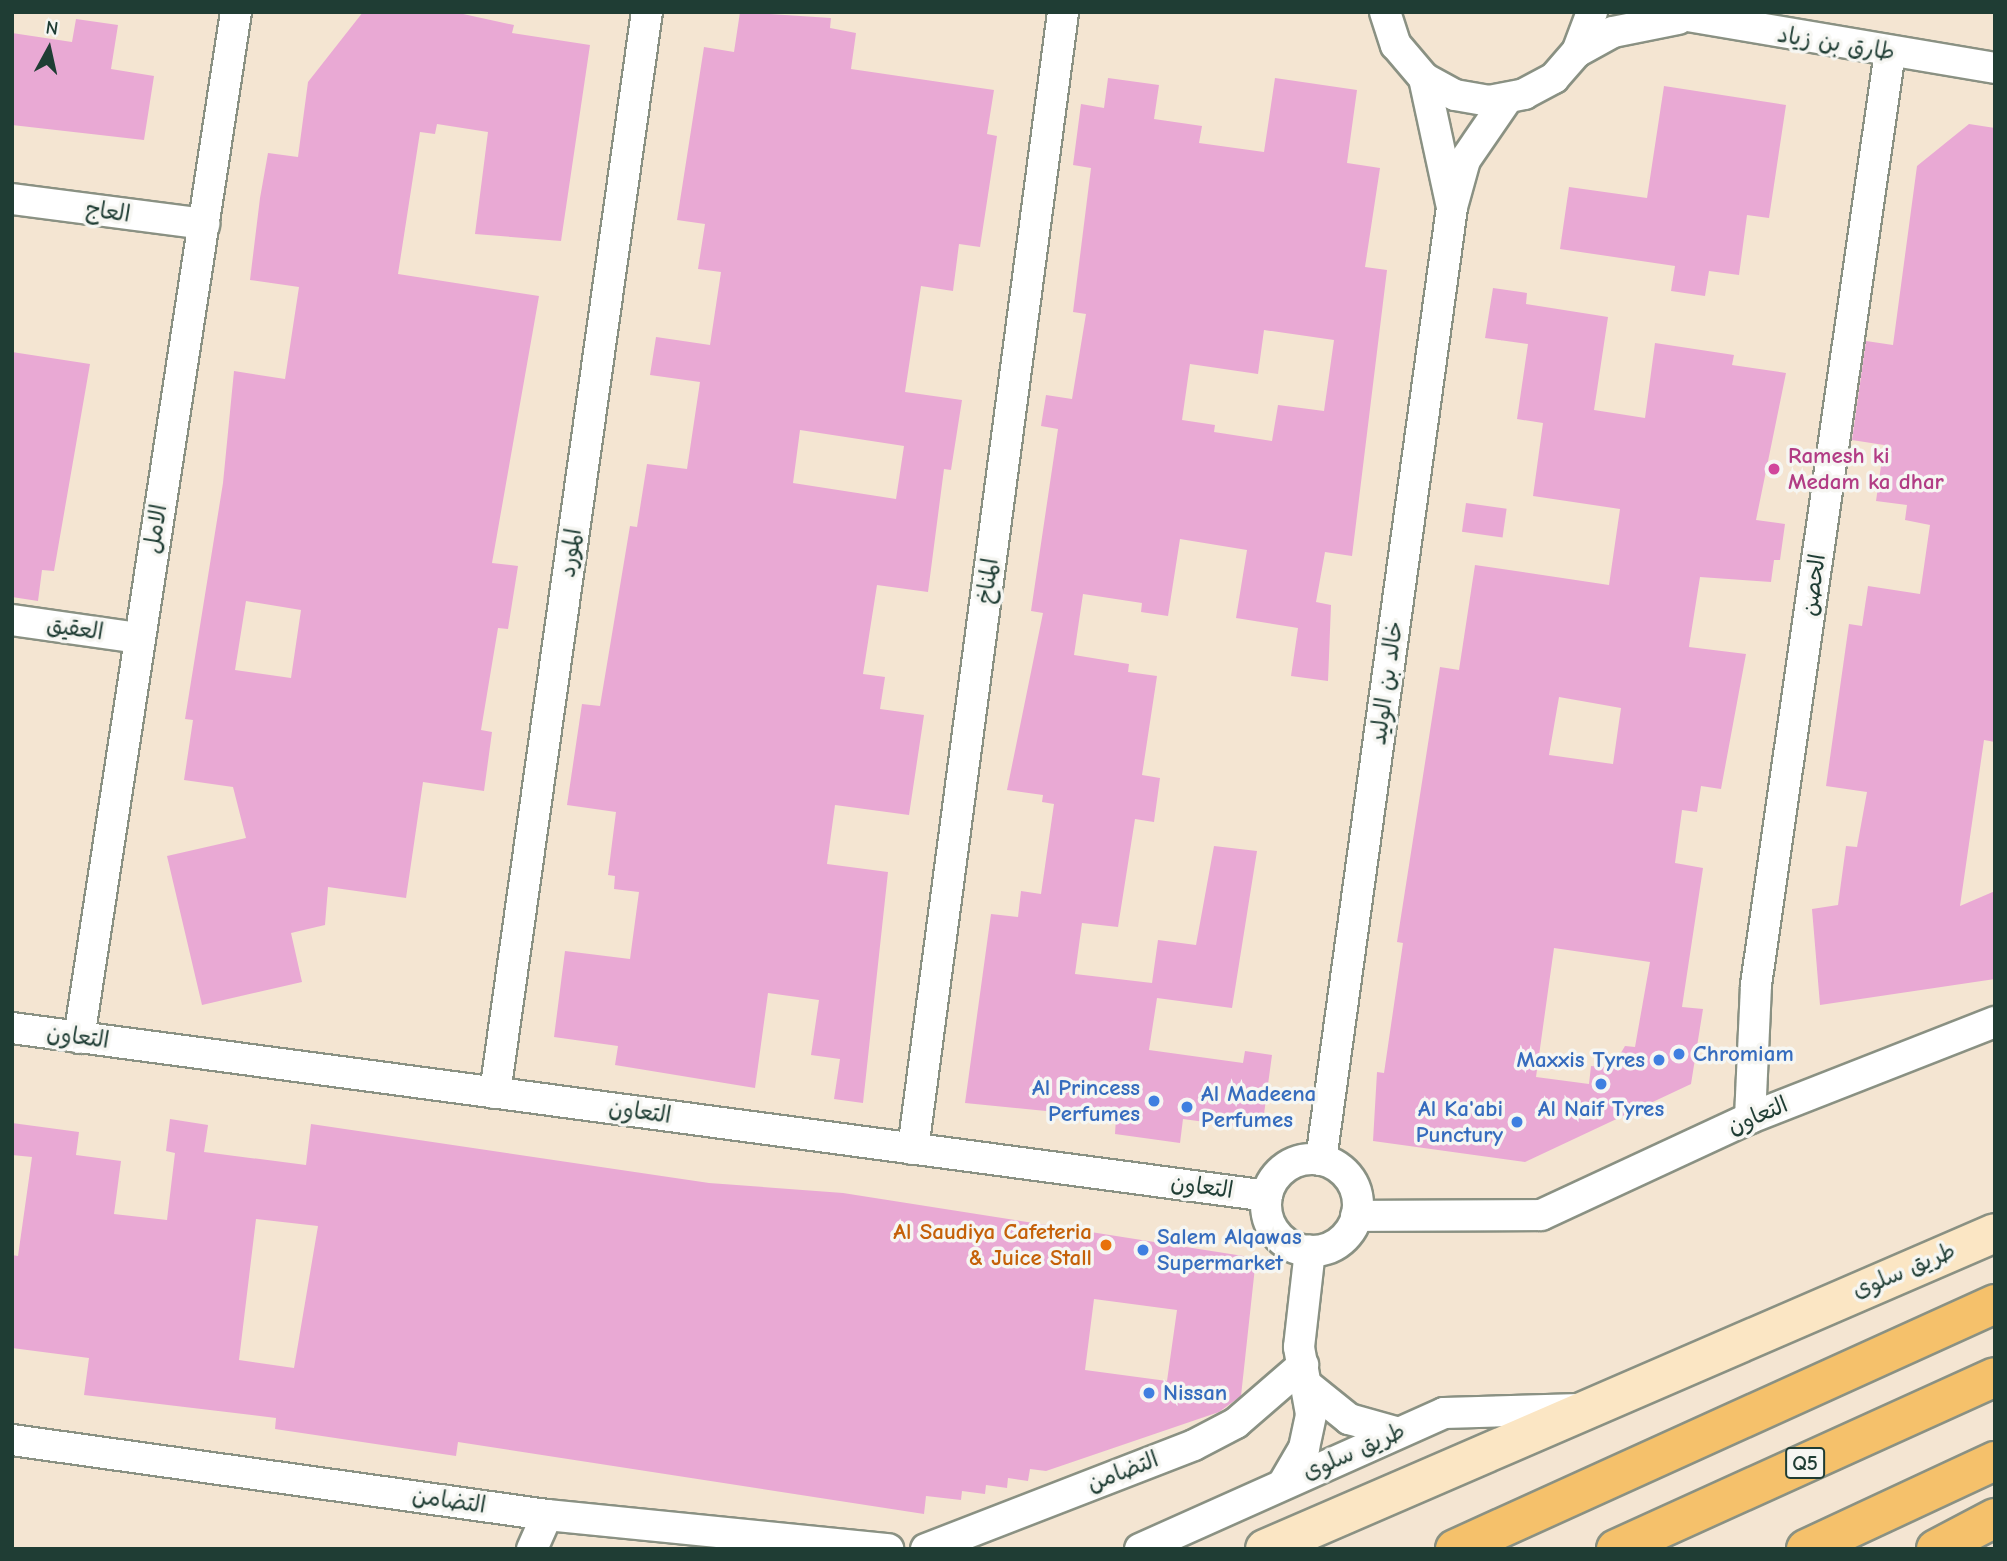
<!DOCTYPE html>
<html>
<head>
<meta charset="utf-8">
<style>
  body { margin:0 }
  #map { position:relative; width:2007px; height:1561px; overflow:hidden; background:#f4e5d2; font-family:"Comic Neue","Playpen Sans Arabic",sans-serif }
  div>[style] { position:absolute }
  .building>* { inset:0; background:#e9a9d4; transform-origin:0 0 }
  .roads { filter:drop-shadow(2px 0 #8a9183) drop-shadow(-2px 0 #8a9183) drop-shadow(0 2px #8a9183) drop-shadow(0 -2px #8a9183) }
  .minor>* { height:30px; margin:-15px; padding:0 15px; transform-origin:15px; border-radius:15px; background:#fff }
  .minor>.ring { margin:-15px; padding:0; box-sizing:content-box; background:none; border:30px solid #fff; border-radius:50% }
  .secondary>* { height:38px; margin:-19px; padding:0 19px; transform-origin:19px; border-radius:19px; background:#fbe6c4 }
  .motorway>* { height:38px; margin:-19px; padding:0 19px; transform-origin:19px; border-radius:19px; background:#f5c16b }
  .dots>* { width:19px; height:19px; translate:-50% -50%; box-sizing:border-box; border:4px solid #f6f6f2; border-radius:50% }
  span { translate:-50% -50%; white-space:nowrap; text-align:center; line-height:1.15; -webkit-text-stroke:7px #f6f6f2; paint-order:stroke }
  .shield-label span { padding:2px 5px; background:#f6f6f2; border:2px solid; border-radius:5px; -webkit-text-stroke-width:0 }
  .shield-label { font-size:21px; color:#1f3d34; font-weight:700 }
  .street-label { font-size:23px; color:#1f3d34 }
  .hotel-label { font-size:23px; color:#b23c85; font-weight:700 }
  .left { translate:0 -50%; text-align:left }
  .shop-label { font-size:23px; color:#366cbe; font-weight:700 }
  .right { translate:-100% -50%; text-align:right }
  .food-label { font-size:23px; color:#c56008; font-weight:700 }
  .frame { position:absolute; inset:0; border:14px solid #1f3d34; pointer-events:none }
  .north { position:absolute; left:14px; top:14px; width:70px; height:70px; -webkit-text-stroke:5px #f6f6f2; paint-order:stroke; rotate:8deg; font-size:19px; font-weight:700; line-height:28px; text-align:center; color:#1f3d34 }
  .north::after { content:''; display:block; margin:auto; width:24px; height:32px; background:#1f3d34; clip-path:polygon(50% 0,100% 100%,50% 72%,0 100%) }
</style>
</head>
<body>
<div id="map">
  <div class="building">
    <i style="clip-path:polygon(evenodd,363px 12px,454px 12px,514px 25px,512px 33px,590px 45px,561px 241px,475px 234px,488px 132px,437px 124px,435px 134px,420px 132px,398px 274px,539px 296px,492px 563px,518px 566px,508px 629px,498px 628px,481px 730px,492px 732px,484px 791px,423px 782px,406px 898px,328px 887px,325px 925px,291px 933px,302px 982px,202px 1005px,167px 856px,246px 838px,233px 787px,184px 780px,193px 720px,185px 719px,223px 483px,234px 371px,285px 379px,299px 287px,250px 280px,260px 198px,268px 153px,298px 157px,308px 82px,363px 12px,246px 601px,301px 610px,291px 678px,235px 670px,246px 601px)"></i>
    <i style="clip-path:polygon(evenodd,740px 12px,831px 18px,830px 28px,856px 33px,851px 69px,994px 90px,987px 134px,997px 136px,980px 247px,959px 244px,953px 291px,921px 286px,905px 392px,962px 400px,951px 470px,944px 469px,928px 592px,877px 585px,863px 674px,885px 677px,880px 709px,924px 715px,909px 815px,835px 805px,827px 864px,888px 872px,863px 1103px,834px 1099px,840px 1059px,811px 1055px,819px 1000px,768px 993px,755px 1088px,615px 1065px,618px 1046px,554px 1037px,565px 951px,630px 959px,639px 892px,614px 889px,615px 876px,608px 875px,616px 812px,567px 805px,582px 704px,600px 706px,630px 526px,637px 527px,647px 464px,687px 469px,700px 382px,650px 375px,656px 337px,710px 345px,721px 272px,698px 269px,705px 224px,677px 220px,704px 47px,734px 52px,740px 12px,800px 430px,904px 446px,896px 499px,793px 483px,800px 430px)"></i>
    <i style="clip-path:polygon(76px 19px,118px 25px,111px 69px,154px 76px,144px 140px,12px 125px,12px 33px,72px 42px)"></i>
    <i style="clip-path:polygon(evenodd,1108px 78px,1159px 85px,1154px 119px,1202px 126px,1199px 143px,1264px 152px,1275px 78px,1357px 90px,1347px 163px,1380px 168px,1365px 267px,1387px 270px,1352px 556px,1325px 552px,1316px 602px,1331px 605px,1328px 681px,1291px 676px,1298px 628px,1236px 618px,1247px 550px,1180px 539px,1168px 616px,1141px 612px,1142px 603px,1083px 594px,1074px 655px,1129px 664px,1128px 672px,1157px 676px,1142px 775px,1160px 778px,1154px 822px,1135px 819px,1118px 927px,1082px 923px,1075px 974px,1152px 983px,1158px 940px,1196px 945px,1214px 846px,1257px 851px,1232px 1008px,1157px 998px,1149px 1050px,1243px 1063px,1245px 1051px,1272px 1055px,1264px 1114px,1235px 1126px,1183px 1119px,1180px 1143px,1115px 1134px,1116px 1118px,965px 1103px,991px 914px,1018px 917px,1021px 891px,1041px 894px,1054px 804px,1042px 802px,1043px 795px,1007px 790px,1043px 613px,1031px 611px,1058px 429px,1041px 426px,1046px 395px,1072px 399px,1086px 314px,1073px 312px,1091px 168px,1073px 165px,1081px 104px,1104px 108px,1108px 78px,1264px 330px,1334px 340px,1324px 411px,1278px 405px,1272px 441px,1214px 432px,1215px 425px,1182px 420px,1190px 364px,1258px 374px,1264px 330px)"></i>
    <i style="clip-path:polygon(1664px 86px,1786px 105px,1769px 218px,1747px 215px,1739px 275px,1709px 271px,1705px 296px,1671px 291px,1675px 266px,1560px 249px,1569px 187px,1647px 198px)"></i>
    <i style="clip-path:polygon(1969px 124px,1995px 128px,1995px 742px,1984px 740px,1960px 906px,1995px 891px,1995px 979px,1820px 1005px,1812px 909px,1838px 905px,1846px 846px,1857px 847px,1867px 792px,1826px 786px,1849px 624px,1862px 626px,1868px 586px,1920px 594px,1930px 525px,1905px 520px,1907px 505px,1876px 501px,1884px 445px,1852px 440px,1866px 341px,1893px 345px,1917px 166px)"></i>
    <i style="clip-path:polygon(evenodd,1493px 288px,1527px 293px,1526px 304px,1608px 317px,1594px 410px,1645px 418px,1655px 343px,1734px 355px,1732px 365px,1786px 373px,1756px 520px,1785px 524px,1780px 560px,1774px 560px,1771px 582px,1700px 577px,1690px 640px,1689px 647px,1746px 654px,1721px 789px,1701px 786px,1697px 812px,1682px 810px,1675px 863px,1703px 868px,1682px 1007px,1703px 1009px,1691px 1084px,1525px 1162px,1373px 1141px,1377px 1072px,1384px 1073px,1403px 943px,1397px 942px,1440px 667px,1459px 670px,1475px 565px,1609px 585px,1620px 509px,1533px 496px,1543px 423px,1517px 419px,1528px 344px,1485px 338px,1493px 288px,1559px 697px,1621px 708px,1613px 764px,1549px 755px,1559px 697px,1493px 288px,1554px 948px,1650px 962px,1635px 1047px,1625px 1046px,1612px 1068px,1591px 1066px,1589px 1084px,1536px 1077px,1554px 948px)"></i>
    <i style="clip-path:polygon(12px 352px,90px 364px,54px 571px,42px 570px,38px 601px,12px 597px)"></i>
    <i style="left:1466px;top:503px;width:41px;height:29px;rotate:8deg"></i>
    <i style="clip-path:polygon(evenodd,170px 1119px,208px 1125px,204px 1152px,306px 1165px,311px 1124px,709px 1183px,843px 1193px,1256px 1258px,1241px 1396px,1219px 1412px,1046px 1471px,1030px 1469px,1028px 1481px,1008px 1478px,1007px 1488px,986px 1485px,985px 1494px,962px 1491px,961px 1500px,926px 1496px,924px 1514px,458px 1442px,456px 1456px,275px 1429px,276px 1418px,84px 1395px,89px 1358px,12px 1348px,12px 1255px,18px 1256px,32px 1157px,12px 1155px,12px 1123px,79px 1132px,76px 1155px,121px 1161px,114px 1214px,167px 1220px,175px 1153px,166px 1151px,170px 1119px,256px 1219px,318px 1226px,294px 1368px,239px 1360px,256px 1219px,170px 1119px,1094px 1299px,1177px 1310px,1167px 1381px,1085px 1370px,1094px 1299px)"></i>
  </div>
  <div class="roads">
    <div class="minor">
      <i style="left:1385px;top:12px;width:35px;rotate:72deg"></i>
      <i style="left:1396px;top:45px;width:43px;rotate:49.7deg"></i>
      <i style="left:1424px;top:78px;width:35px;rotate:29deg"></i>
      <i style="left:1455px;top:95px;width:35px;rotate:10deg"></i>
      <i style="left:1489px;top:101px;width:36px;rotate:-11deg"></i>
      <i style="left:1524px;top:94px;width:34px;rotate:-28deg"></i>
      <i style="left:1554px;top:78px;width:35px;rotate:-49deg"></i>
      <i style="left:1577px;top:52px;width:43px;rotate:-69.4deg"></i>
      <i style="left:1664px;top:12px;width:336px;rotate:9.6deg"></i>
      <i style="left:1577px;top:52px;width:41px;rotate:-29.1deg"></i>
      <i style="left:1613px;top:32px;width:66px;rotate:-11.3deg"></i>
      <i style="left:1424px;top:78px;width:128px;rotate:77.8deg"></i>
      <i style="left:12px;top:199px;width:194px;rotate:7.4deg"></i>
      <i style="left:12px;top:620px;width:127px;rotate:8.1deg"></i>
      <i style="left:12px;top:1028px;width:1266px;rotate:7.62deg"></i>
      <i style="left:79px;top:1038px;width:1038px;rotate:-81.3deg"></i>
      <i style="left:495px;top:1093px;width:1092px;rotate:-82deg"></i>
      <i style="left:1750px;top:1118px;width:133px;rotate:-87.4deg"></i>
      <i style="left:1756px;top:985px;width:943px;rotate:-81.83deg"></i>
      <i style="left:913px;top:1149px;width:1147px;rotate:-82.48deg"></i>
      <i class="ring" style="left:1266px;top:1159px;width:62px;height:62px"></i>
      <i style="left:1321px;top:1160px;width:962px;rotate:-82.17deg"></i>
      <i style="left:1452px;top:207px;width:49px;rotate:-74.5deg"></i>
      <i style="left:1465px;top:160px;width:74px;rotate:-55.5deg"></i>
      <i style="left:1356px;top:1216px;width:185px;rotate:-0.3deg"></i>
      <i style="left:1541px;top:1215px;width:230px;rotate:-24.9deg"></i>
      <i style="left:1750px;top:1118px;width:263px;rotate:-21.4deg"></i>
      <i style="left:1308px;top:1386px;width:53px;rotate:38.8deg"></i>
      <i style="left:1349px;top:1419px;width:49px;rotate:15.5deg"></i>
      <i style="left:12px;top:1440px;width:540px;rotate:7.98deg"></i>
      <i style="left:547px;top:1515px;width:343px;rotate:5.7deg"></i>
      <i style="left:1283px;top:1484px;width:42px;rotate:-59.7deg"></i>
      <i style="left:1304px;top:1448px;width:35px;rotate:-78deg"></i>
      <i style="left:1311px;top:1414px;width:68px;rotate:-100.2deg"></i>
      <i style="left:1299px;top:1347px;width:97px;rotate:-83.5deg"></i>
      <i style="left:532px;top:1549px;width:37px;rotate:-66deg"></i>
      <i style="left:926px;top:1549px;width:287px;rotate:-21.2deg"></i>
      <i style="left:1194px;top:1445px;width:47px;rotate:-27.6deg"></i>
      <i style="left:1236px;top:1423px;width:89px;rotate:-40.9deg"></i>
      <i style="left:1140px;top:1549px;width:333px;rotate:-24.1deg"></i>
      <i style="left:1444px;top:1413px;width:136px;rotate:-1.7deg"></i>
    </div>
    <div class="secondary">
      <i style="left:1265px;top:1549px;width:795px;rotate:-23.41deg"></i>
    </div>
    <div class="motorway">
      <i style="left:1455px;top:1549px;width:593px;rotate:-24.4deg"></i>
      <i style="left:1616px;top:1549px;width:416px;rotate:-24.4deg"></i>
      <i style="left:1806px;top:1549px;width:208px;rotate:-25deg"></i>
      <i style="left:1936px;top:1549px;width:67px;rotate:-27.7deg"></i>
    </div>
  </div>
  <div class="dots">
    <i style="left:1774px;top:469px;background:#d1479c"></i>
    <i style="left:1679px;top:1054px;background:#3f7fe0"></i>
    <i style="left:1659px;top:1060px;background:#3f7fe0"></i>
    <i style="left:1601px;top:1084px;background:#3f7fe0"></i>
    <i style="left:1154px;top:1101px;background:#3f7fe0"></i>
    <i style="left:1187px;top:1107px;background:#3f7fe0"></i>
    <i style="left:1517px;top:1122px;background:#3f7fe0"></i>
    <i style="left:1106px;top:1245px;background:#e8710a"></i>
    <i style="left:1143px;top:1250px;background:#3f7fe0"></i>
    <i style="left:1149px;top:1393px;background:#3f7fe0"></i>
  </div>
  <div class="shield-label">
    <span style="left:1805px;top:1463px">Q5</span>
  </div>
  <div class="street-label">
    <span style="left:1836px;top:44px;rotate:9deg">طارق بن زياد</span>
    <span style="left:108px;top:212px;rotate:8deg">العاج</span>
    <span style="left:156px;top:529px;rotate:-81deg">الامل</span>
    <span style="left:571px;top:553px;rotate:-82deg">المورد</span>
    <span style="left:988px;top:581px;rotate:-82deg">المناخ</span>
    <span style="left:1814px;top:585px;rotate:-82deg">الحصن</span>
    <span style="left:75px;top:629px;rotate:8deg">العقيق</span>
    <span style="left:1387px;top:683px;rotate:-82deg">خالد بن الوليد</span>
    <span style="left:78px;top:1037px;rotate:8deg">التعاون</span>
    <span style="left:640px;top:1112px;rotate:8deg">التعاون</span>
    <span style="left:1758px;top:1116px;rotate:-23deg">التعاون</span>
    <span style="left:1202px;top:1187px;rotate:8deg">التعاون</span>
    <span style="left:1904px;top:1271px;rotate:-23deg">طريق سلوى</span>
    <span style="left:1354px;top:1452px;rotate:-24deg">طريق سلوى</span>
    <span style="left:1123px;top:1472px;rotate:-21deg">التضامن</span>
    <span style="left:449px;top:1501px;rotate:8deg">التضامن</span>
  </div>
  <div class="hotel-label">
    <span class="left" style="left:1788px;top:469px">Ramesh ki<br>Medam ka dhar</span>
  </div>
  <div class="shop-label">
    <span class="left" style="left:1693px;top:1054px">Chromiam</span>
    <span class="right" style="left:1645px;top:1060px">Maxxis Tyres</span>
    <span class="right" style="left:1140px;top:1101px">Al Princess<br>Perfumes</span>
    <span class="left" style="left:1201px;top:1107px">Al Madeena<br>Perfumes</span>
    <span class="right" style="left:1503px;top:1122px">Al Ka'abi<br>Punctury</span>
    <span style="left:1601px;top:1109px">Al Naif Tyres</span>
    <span class="left" style="left:1157px;top:1250px">Salem Alqawas<br>Supermarket</span>
    <span class="left" style="left:1163px;top:1393px">Nissan</span>
  </div>
  <div class="food-label">
    <span class="right" style="left:1092px;top:1245px">Al Saudiya Cafeteria<br>&amp; Juice Stall</span>
  </div>
  <div class="frame"></div>
  <div class="north">N</div>
</div>
</body>
</html>
